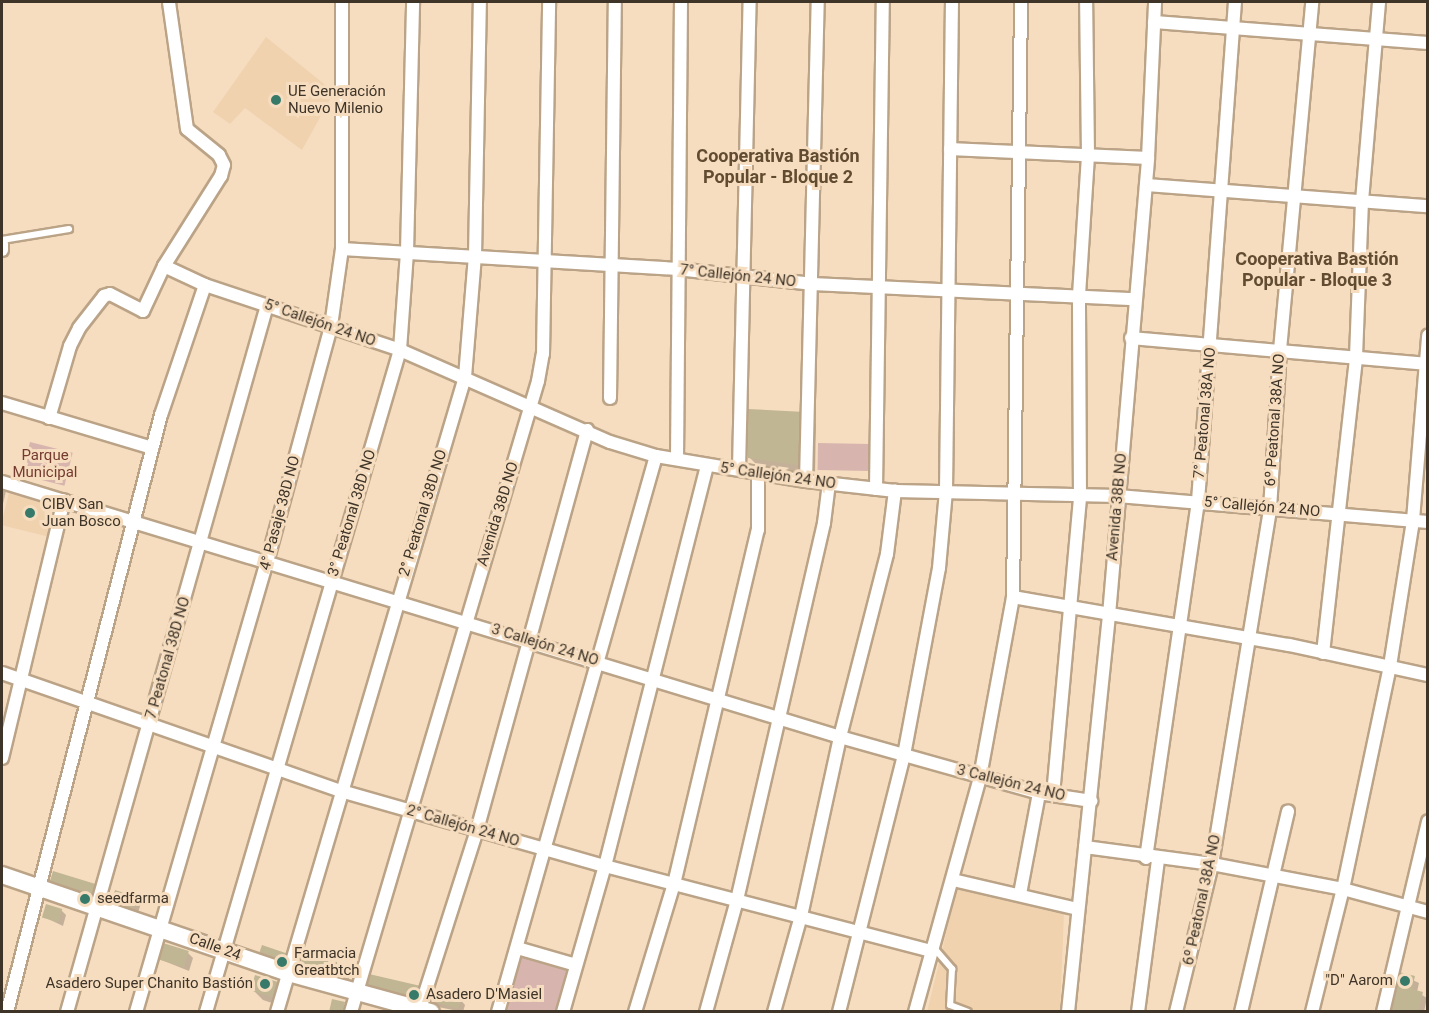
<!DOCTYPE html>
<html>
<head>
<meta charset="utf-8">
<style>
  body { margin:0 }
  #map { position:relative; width:1429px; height:1013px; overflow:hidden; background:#f6ddbf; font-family:Roboto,sans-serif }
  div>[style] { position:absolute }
  .built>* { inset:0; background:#f0d2ae; transform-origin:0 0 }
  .green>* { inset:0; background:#d7b5ae; transform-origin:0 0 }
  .shadow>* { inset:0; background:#0003 }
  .building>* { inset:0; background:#c1b694; transform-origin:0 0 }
  .roads { filter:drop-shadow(2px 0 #bba387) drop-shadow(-2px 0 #bba387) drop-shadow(0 2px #bba387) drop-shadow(0 -2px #bba387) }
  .lane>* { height:6px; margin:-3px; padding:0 3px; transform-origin:3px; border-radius:3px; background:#fff }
  .street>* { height:12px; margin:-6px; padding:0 6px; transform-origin:6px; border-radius:6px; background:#fff }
  .secondary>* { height:16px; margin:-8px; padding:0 8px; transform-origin:8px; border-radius:8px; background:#fff }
  .dots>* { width:16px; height:16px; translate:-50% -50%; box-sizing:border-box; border:3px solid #f6ddbf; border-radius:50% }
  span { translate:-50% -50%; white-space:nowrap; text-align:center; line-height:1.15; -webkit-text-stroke:6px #f6ddbf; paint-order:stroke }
  .poi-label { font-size:15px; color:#3e3428 }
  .left { translate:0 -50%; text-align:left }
  .right { translate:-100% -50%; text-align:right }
  .street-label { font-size:15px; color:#3e3428 }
  .park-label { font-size:15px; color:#753b31 }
  .quarter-label { font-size:18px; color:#614c32; font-weight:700 }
  .frame { position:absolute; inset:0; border:3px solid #3e3428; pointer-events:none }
</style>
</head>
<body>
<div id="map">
  <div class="built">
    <i style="clip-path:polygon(266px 37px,334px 92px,302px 150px,245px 108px,230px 124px,213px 112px)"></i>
    <i style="left:10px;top:489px;width:50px;height:37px;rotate:14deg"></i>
    <i style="clip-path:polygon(957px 889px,1064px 913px,1060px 1011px,927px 1012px)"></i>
  </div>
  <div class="green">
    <i style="left:30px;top:442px;width:44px;height:34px;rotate:14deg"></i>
    <i style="left:818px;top:443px;width:52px;height:27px;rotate:1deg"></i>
    <i style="clip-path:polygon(519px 952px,570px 968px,558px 1011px,503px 1012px)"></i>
  </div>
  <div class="shadow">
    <i style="clip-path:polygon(805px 413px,816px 424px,815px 476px,760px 468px,749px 457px)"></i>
    <i style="clip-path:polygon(2px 487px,6px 491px,2px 508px)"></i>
    <i style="clip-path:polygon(136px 898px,141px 903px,138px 913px,113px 902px)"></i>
    <i style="clip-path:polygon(61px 910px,66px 915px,63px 926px,44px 917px)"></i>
    <i style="clip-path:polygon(188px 953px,193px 958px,189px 971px,159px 959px)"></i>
    <i style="clip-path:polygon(339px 964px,350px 975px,347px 986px,301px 968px)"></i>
    <i style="clip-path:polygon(1400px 974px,1419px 983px,1417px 992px,1427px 998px,1424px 1012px,1393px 1012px)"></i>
    <i style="clip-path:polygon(277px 984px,288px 994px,284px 1007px,263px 1000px,252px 989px)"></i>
    <i style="clip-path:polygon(460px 999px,465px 1005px,463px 1012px,438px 1007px,433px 1002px)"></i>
  </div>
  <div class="building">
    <i style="clip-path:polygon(748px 409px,805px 412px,805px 466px,748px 458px)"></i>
    <i style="left:53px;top:871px;width:47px;height:14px;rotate:17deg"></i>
    <i style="left:115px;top:890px;width:23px;height:12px;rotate:18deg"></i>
    <i style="left:46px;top:904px;width:17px;height:14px;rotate:17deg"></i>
    <i style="left:163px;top:943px;width:27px;height:17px;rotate:17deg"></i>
    <i style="left:262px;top:945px;width:28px;height:14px;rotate:19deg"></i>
    <i style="clip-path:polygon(304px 951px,340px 963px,337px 976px,299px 969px)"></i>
    <i style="clip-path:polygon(1399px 972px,1415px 976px,1412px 989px,1423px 992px,1418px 1012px,1391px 1012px)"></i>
    <i style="left:369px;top:974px;width:52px;height:13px;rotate:13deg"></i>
    <i style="left:255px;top:975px;width:24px;height:16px;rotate:17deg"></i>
    <i style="left:435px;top:991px;width:27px;height:11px;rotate:15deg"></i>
    <i style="clip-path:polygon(332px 999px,345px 1002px,343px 1012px,329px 1012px)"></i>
  </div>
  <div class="roads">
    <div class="lane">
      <i style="left:2px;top:240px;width:68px;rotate:-9.3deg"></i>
      <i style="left:934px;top:948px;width:28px;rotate:49deg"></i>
      <i style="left:952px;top:969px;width:36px;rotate:93deg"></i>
      <i style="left:950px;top:1005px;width:19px;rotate:21deg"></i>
    </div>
    <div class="street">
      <i style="left:1154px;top:22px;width:275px;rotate:4.4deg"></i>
      <i style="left:950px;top:149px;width:198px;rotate:2.6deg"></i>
      <i style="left:1146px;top:185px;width:283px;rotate:4.3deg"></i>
      <i style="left:2px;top:244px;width:6px;rotate:90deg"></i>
      <i style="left:342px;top:249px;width:336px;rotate:3.4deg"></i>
      <i style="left:677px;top:269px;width:137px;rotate:6.3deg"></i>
      <i style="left:813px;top:284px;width:321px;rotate:2.7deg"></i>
      <i style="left:164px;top:266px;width:45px;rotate:24.9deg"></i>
      <i style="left:205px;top:285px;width:206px;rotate:18.4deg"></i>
      <i style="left:400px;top:350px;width:229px;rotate:23.7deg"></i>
      <i style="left:610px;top:442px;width:48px;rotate:16.9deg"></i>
      <i style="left:656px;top:456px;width:152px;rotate:9.5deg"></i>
      <i style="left:806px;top:481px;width:90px;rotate:6.4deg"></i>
      <i style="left:895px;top:491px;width:223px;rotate:1.3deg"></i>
      <i style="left:1118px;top:496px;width:311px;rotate:4.8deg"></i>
      <i style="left:1131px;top:338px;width:298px;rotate:5deg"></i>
      <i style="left:610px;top:398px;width:396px;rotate:-89.3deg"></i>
      <i style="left:2px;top:403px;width:157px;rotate:16.7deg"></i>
      <i style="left:49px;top:418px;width:75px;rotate:-73.7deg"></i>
      <i style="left:70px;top:346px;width:20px;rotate:-63deg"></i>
      <i style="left:79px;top:328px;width:41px;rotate:-52deg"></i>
      <i style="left:104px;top:296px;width:6px;rotate:-18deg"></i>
      <i style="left:110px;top:294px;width:37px;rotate:27deg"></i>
      <i style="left:143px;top:311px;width:50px;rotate:-65deg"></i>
      <i style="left:164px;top:266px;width:107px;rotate:-57.7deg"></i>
      <i style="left:221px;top:176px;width:11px;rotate:-75deg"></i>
      <i style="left:224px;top:165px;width:11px;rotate:-117deg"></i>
      <i style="left:219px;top:155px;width:41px;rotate:-140.9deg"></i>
      <i style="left:187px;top:129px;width:128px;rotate:-98.1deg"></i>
      <i style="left:677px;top:459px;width:457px;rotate:-89.5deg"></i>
      <i style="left:739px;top:469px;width:467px;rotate:-88.7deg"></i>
      <i style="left:806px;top:481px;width:479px;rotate:-88.6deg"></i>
      <i style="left:2px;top:482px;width:876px;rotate:16.92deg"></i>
      <i style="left:840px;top:737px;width:207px;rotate:15.7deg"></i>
      <i style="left:1039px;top:793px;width:53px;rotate:8.7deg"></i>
      <i style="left:876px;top:489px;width:487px;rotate:-89.2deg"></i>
      <i style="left:1013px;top:597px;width:280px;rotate:9.9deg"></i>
      <i style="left:1289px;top:645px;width:142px;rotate:12.2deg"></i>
      <i style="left:1323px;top:653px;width:298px;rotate:-83.6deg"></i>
      <i style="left:1356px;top:357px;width:156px;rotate:-87.8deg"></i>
      <i style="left:1362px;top:201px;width:200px;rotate:-85.1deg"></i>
      <i style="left:2px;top:673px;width:359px;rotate:19.2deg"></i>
      <i style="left:341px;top:791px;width:274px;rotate:15.9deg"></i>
      <i style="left:605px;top:866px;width:338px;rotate:14.6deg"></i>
      <i style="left:2px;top:758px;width:265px;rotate:-76.5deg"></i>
      <i style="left:1053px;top:795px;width:299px;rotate:-84.8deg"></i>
      <i style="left:1080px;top:497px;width:202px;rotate:-90.3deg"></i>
      <i style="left:1079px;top:295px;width:139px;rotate:-86.3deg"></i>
      <i style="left:1088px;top:156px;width:154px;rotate:-90.7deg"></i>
      <i style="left:1085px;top:847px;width:128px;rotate:7.6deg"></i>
      <i style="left:1212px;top:864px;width:133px;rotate:10.8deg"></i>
      <i style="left:1343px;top:889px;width:88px;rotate:15.1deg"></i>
      <i style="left:1146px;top:858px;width:361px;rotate:-81.7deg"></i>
      <i style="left:1198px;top:501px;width:500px;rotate:-85.76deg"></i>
      <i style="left:953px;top:880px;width:128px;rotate:13.1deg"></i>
      <i style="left:1020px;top:894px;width:103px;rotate:-79.3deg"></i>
      <i style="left:517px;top:948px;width:61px;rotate:16.1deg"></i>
      <i style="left:7px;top:1012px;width:617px;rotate:-75.54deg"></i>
      <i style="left:161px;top:415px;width:137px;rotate:-71.3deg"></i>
      <i style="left:67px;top:1012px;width:735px;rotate:-74.2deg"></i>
      <i style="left:136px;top:1012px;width:469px;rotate:-73.8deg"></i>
      <i style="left:267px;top:562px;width:245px;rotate:-74.8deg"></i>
      <i style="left:331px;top:326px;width:78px;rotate:-81.9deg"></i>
      <i style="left:342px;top:249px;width:247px;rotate:-90deg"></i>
      <i style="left:206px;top:1012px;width:690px;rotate:-73.67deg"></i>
      <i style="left:400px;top:350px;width:98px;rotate:-85.9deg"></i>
      <i style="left:407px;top:252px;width:250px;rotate:-88.6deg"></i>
      <i style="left:277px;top:1012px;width:662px;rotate:-73.51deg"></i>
      <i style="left:465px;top:377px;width:121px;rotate:-85.3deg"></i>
      <i style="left:475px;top:256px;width:254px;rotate:-88.9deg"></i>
      <i style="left:351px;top:1012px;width:658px;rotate:-73.49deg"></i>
      <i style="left:538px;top:381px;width:27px;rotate:-80deg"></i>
      <i style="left:543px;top:354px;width:352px;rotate:-89deg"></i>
      <i style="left:419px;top:1012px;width:191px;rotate:-72.3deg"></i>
      <i style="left:477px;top:830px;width:415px;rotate:-74.6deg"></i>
      <i style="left:498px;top:1012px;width:578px;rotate:-74.14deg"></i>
      <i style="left:563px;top:1012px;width:152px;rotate:-74deg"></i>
      <i style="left:605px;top:866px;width:413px;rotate:-75.7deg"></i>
      <i style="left:635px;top:1012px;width:134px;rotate:-73.1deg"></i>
      <i style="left:674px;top:884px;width:364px;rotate:-76.7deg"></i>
      <i style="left:758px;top:530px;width:58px;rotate:-90deg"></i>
      <i style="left:706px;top:1012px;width:116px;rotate:-74.5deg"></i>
      <i style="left:737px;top:900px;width:387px;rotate:-77deg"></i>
      <i style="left:824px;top:523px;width:40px;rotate:-82.9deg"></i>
      <i style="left:774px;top:1012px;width:100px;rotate:-74.3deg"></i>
      <i style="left:801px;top:916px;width:183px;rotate:-77.7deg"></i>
      <i style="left:840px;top:737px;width:189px;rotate:-75.6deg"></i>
      <i style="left:887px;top:554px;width:64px;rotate:-82.8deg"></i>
      <i style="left:839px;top:1012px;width:265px;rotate:-75.8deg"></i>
      <i style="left:904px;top:755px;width:190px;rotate:-79.4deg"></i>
      <i style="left:939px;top:568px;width:77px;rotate:-84.8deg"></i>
      <i style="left:946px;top:491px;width:489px;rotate:-89.3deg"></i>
      <i style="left:915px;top:1012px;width:244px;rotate:-74.5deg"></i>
      <i style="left:980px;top:777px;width:183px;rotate:-79.6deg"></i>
      <i style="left:1013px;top:597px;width:595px;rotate:-89.23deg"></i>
      <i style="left:1068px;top:1012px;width:399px;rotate:-84.1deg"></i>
      <i style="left:1109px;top:615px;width:459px;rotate:-85.1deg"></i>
      <i style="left:1148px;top:158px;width:156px;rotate:-87.4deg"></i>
      <i style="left:1138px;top:1012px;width:153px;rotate:-82.5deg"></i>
      <i style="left:1176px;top:1012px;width:152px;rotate:-76.3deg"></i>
      <i style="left:1212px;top:864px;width:360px;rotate:-80.7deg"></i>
      <i style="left:1270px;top:509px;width:159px;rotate:-86.4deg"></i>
      <i style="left:1280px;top:350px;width:349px;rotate:-84.7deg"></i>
      <i style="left:1241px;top:1012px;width:206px;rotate:-76.8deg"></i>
      <i style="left:1312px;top:1012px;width:127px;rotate:-75.9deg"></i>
      <i style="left:1343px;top:889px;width:228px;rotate:-78.1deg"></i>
      <i style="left:1390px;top:666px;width:148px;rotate:-81deg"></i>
      <i style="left:1413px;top:520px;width:185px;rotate:-85.3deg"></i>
      <i style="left:1383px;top:1012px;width:196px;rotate:-76.7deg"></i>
    </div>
    <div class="secondary">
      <i style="left:2px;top:875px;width:302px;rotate:18.9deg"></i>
      <i style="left:288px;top:973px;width:148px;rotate:15.3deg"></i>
    </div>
  </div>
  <div class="dots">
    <i style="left:276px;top:100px;background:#387a69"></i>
    <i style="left:30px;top:513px;background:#387a69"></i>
    <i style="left:85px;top:899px;background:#387a69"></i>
    <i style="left:282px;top:962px;background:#387a69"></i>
    <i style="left:1405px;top:981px;background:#387a69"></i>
    <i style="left:265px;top:984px;background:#387a69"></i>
    <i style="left:414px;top:995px;background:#387a69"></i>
  </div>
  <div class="poi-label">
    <span class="left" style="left:288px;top:100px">UE Generación<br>Nuevo Milenio</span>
    <span class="left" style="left:42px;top:513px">CIBV San<br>Juan Bosco</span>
    <span class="left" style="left:97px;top:899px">seedfarma</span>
    <span class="left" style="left:294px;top:962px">Farmacia<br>Greatbtch</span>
    <span class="right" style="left:1393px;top:981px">"D" Aarom</span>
    <span class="right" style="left:253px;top:984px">Asadero Super Chanito Bastión</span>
    <span class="left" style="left:426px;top:995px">Asadero D'Masiel</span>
  </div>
  <div class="street-label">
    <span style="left:738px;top:276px;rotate:6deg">7° Callejón 24 NO</span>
    <span style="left:320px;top:323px;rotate:19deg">5° Callejón 24 NO</span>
    <span style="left:1205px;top:413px;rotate:-85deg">7° Peatonal 38A NO</span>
    <span style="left:1275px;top:420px;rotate:-86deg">6º Peatonal 38A NO</span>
    <span style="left:778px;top:476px;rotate:8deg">5° Callejón 24 NO</span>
    <span style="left:1117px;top:507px;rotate:-85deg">Avenida 38B NO</span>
    <span style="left:1262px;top:507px;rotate:5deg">5° Callejón 24 NO</span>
    <span style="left:280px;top:513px;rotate:-75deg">4° Pasaje 38D NO</span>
    <span style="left:352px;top:513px;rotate:-73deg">3° Peatonal 38D NO</span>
    <span style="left:423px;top:513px;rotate:-73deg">2° Peatonal 38D NO</span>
    <span style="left:498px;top:514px;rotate:-73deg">Avenida 38D NO</span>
    <span style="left:545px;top:645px;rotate:17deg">3 Callejón 24 NO</span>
    <span style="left:168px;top:658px;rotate:-74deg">7 Peatonal 38D NO</span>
    <span style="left:1011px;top:783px;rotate:14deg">3 Callejón 24 NO</span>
    <span style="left:463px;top:826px;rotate:16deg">2° Callejón 24 NO</span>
    <span style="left:1202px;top:900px;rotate:-78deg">6º Peatonal 38A NO</span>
    <span style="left:215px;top:947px;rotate:20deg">Calle 24</span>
  </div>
  <div class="park-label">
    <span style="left:45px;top:464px">Parque<br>Municipal</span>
  </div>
  <div class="quarter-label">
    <span style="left:778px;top:167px">Cooperativa Bastión<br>Popular - Bloque 2</span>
    <span style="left:1317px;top:270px">Cooperativa Bastión<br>Popular - Bloque 3</span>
  </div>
  <div class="frame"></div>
</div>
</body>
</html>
